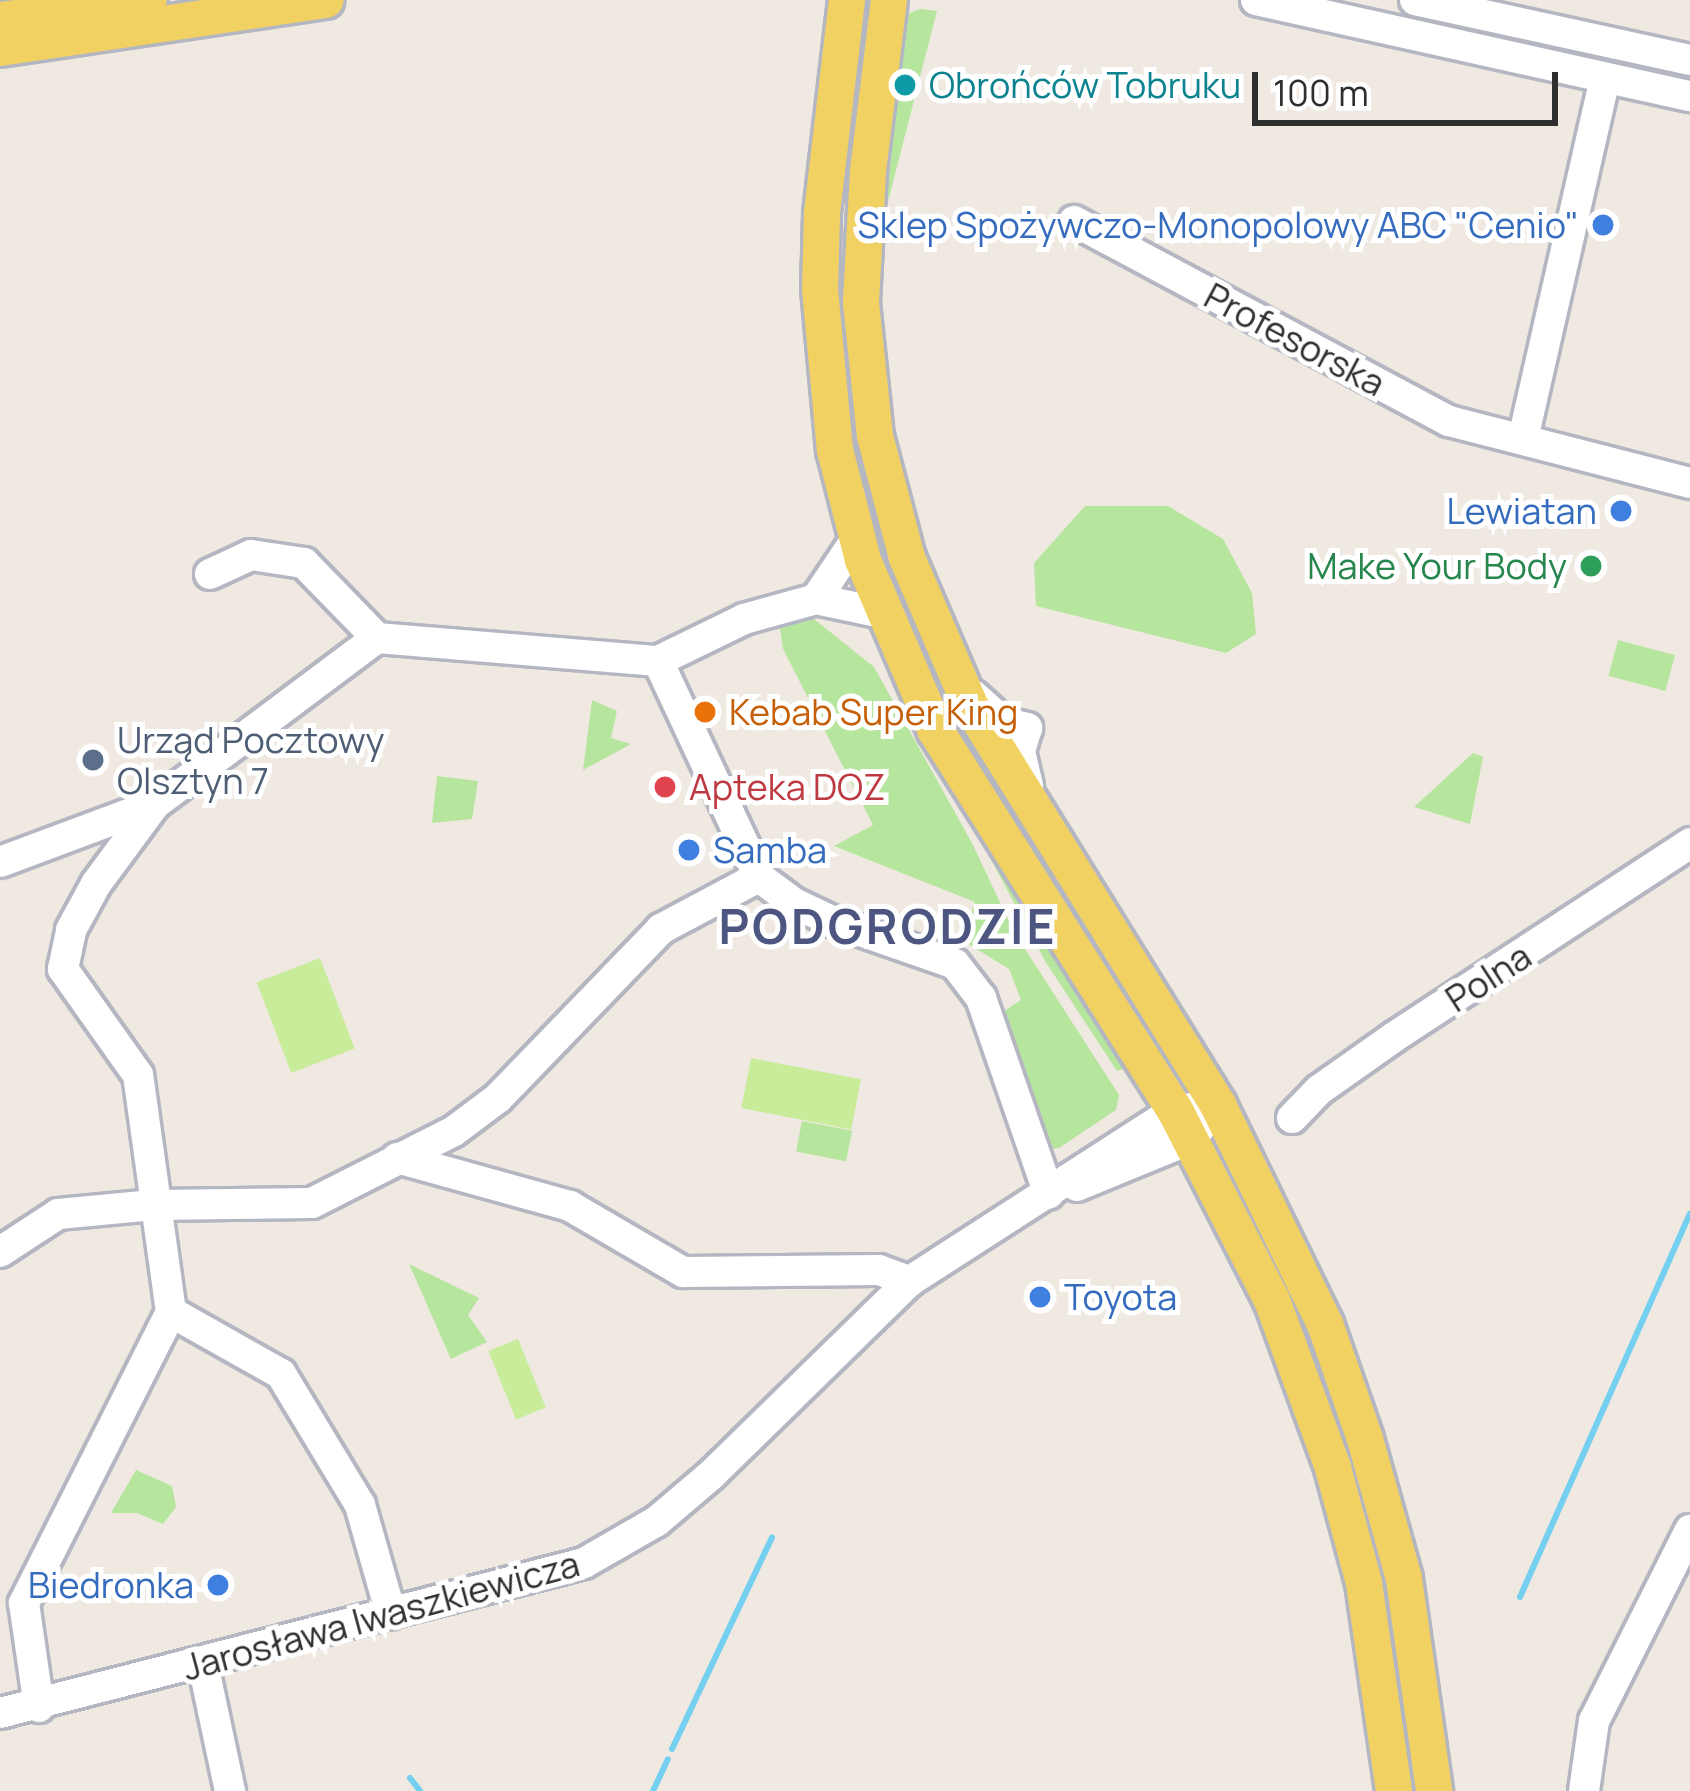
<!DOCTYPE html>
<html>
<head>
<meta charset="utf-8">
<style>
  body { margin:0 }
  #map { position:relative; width:1690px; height:1791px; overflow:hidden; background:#efe9e1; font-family:Manrope,sans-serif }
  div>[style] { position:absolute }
  .green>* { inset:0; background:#b6e59e; transform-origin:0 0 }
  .pitch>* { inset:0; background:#c9ec9a; transform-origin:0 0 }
  .stream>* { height:6px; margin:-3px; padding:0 3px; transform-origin:3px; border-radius:3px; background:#75cff0 }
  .roads { filter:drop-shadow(3px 0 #b4b7c1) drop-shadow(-3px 0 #b4b7c1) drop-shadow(0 3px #b4b7c1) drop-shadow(0 -3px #b4b7c1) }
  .minor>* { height:30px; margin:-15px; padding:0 15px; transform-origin:15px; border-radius:15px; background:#fff }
  .major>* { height:36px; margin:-18px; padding:0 18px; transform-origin:18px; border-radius:18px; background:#f2d163 }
  .dots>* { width:33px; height:33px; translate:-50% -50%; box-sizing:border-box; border:6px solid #fff; border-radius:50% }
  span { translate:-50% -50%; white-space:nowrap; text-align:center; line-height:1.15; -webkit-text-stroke:10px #fff; paint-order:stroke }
  .culture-label { font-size:36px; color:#0d838f }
  .left { translate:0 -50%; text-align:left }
  .shop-label { font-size:36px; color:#366cbe }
  .right { translate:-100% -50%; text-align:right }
  .street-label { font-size:36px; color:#2e2e2e }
  .leisure-label { font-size:36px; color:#27864d }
  .food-label { font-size:36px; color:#c56008 }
  .service-label { font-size:36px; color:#4e5e75 }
  .health-label { font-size:36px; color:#be3a42 }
  .district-label { font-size:48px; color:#4d5680; font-weight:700; letter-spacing:3px }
  .scale { position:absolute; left:1252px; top:72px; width:306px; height:54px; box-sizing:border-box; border:6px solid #2e2e2e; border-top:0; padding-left:15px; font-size:36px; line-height:42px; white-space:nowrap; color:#2e2e2e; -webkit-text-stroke:9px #fff; paint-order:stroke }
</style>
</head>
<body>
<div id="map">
  <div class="green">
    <i style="clip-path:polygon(920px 9px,937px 11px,884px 217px,908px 14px)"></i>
    <i style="clip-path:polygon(1085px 506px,1168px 506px,1223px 539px,1252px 593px,1256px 634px,1226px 653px,1036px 606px,1034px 563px)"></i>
    <i style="clip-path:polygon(899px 579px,1166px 1045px,1153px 1052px,973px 770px,885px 585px)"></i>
    <i style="clip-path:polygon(814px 619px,874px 667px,972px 843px,1014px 932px,1119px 1095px,1116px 1110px,1059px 1148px,1044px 1150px,1042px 1145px,1001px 1013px,1021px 1000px,1009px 969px,962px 940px,975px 902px,834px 846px,873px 825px,783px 649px,780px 628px)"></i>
    <i style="left:1618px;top:640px;width:59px;height:37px;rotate:15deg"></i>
    <i style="clip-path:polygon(592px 700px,617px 711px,611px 738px,631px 744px,583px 770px)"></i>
    <i style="clip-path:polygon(1473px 753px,1483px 757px,1470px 824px,1414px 807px)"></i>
    <i style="clip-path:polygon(437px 776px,478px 781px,472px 819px,432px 823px)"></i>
    <i style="clip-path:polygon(954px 790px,1131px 1066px,1117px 1071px,1045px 961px)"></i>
    <i style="left:802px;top:1121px;width:51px;height:31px;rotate:11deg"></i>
    <i style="clip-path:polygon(1213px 1147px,1287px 1289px,1381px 1537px,1423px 1791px,1407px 1791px,1397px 1708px)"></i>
    <i style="clip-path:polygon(409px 1264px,479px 1298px,468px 1315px,487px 1342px,451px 1359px)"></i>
    <i style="clip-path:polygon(136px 1470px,172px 1486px,176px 1507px,163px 1524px,137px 1513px,111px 1513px)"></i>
  </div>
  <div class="pitch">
    <i style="left:320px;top:958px;width:97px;height:68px;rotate:69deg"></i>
    <i style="left:751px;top:1058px;width:112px;height:51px;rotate:11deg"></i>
    <i style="left:518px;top:1339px;width:74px;height:32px;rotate:68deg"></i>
  </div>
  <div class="stream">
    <i style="left:1520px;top:1597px;width:419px;rotate:-66.1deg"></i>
    <i style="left:672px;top:1749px;width:234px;rotate:-64.7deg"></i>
    <i style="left:410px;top:1778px;width:16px;rotate:52deg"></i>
    <i style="left:653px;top:1791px;width:35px;rotate:-65deg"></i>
  </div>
  <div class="roads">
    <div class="minor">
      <i style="left:1256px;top:0;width:444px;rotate:12.5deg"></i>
      <i style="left:1415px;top:0;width:281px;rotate:12.3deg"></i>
      <i style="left:1074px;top:221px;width:425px;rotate:28.1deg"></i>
      <i style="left:1449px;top:421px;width:249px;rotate:14.4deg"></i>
      <i style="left:1523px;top:439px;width:370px;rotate:-77.2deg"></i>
      <i style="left:210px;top:574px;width:45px;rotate:-24.9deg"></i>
      <i style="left:251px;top:555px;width:54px;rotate:8.6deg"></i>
      <i style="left:304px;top:563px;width:105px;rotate:45.8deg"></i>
      <i style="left:816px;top:599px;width:73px;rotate:-56.1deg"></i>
      <i style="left:658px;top:661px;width:238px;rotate:64.9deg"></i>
      <i style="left:759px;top:877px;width:44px;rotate:36.6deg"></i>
      <i style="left:794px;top:903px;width:42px;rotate:25.3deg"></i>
      <i style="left:832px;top:921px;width:130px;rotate:19.3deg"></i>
      <i style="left:955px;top:964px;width:43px;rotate:52.6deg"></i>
      <i style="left:981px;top:998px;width:207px;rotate:70.9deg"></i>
      <i style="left:973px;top:695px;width:40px;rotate:42deg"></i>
      <i style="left:1003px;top:722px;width:25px;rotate:14deg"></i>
      <i style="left:1027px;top:728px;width:24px;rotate:107deg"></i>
      <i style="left:1020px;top:751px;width:36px;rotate:77deg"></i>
      <i style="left:0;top:862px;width:165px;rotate:-20.5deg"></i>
      <i style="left:155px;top:804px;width:277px;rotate:-36.8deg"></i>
      <i style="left:377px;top:638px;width:282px;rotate:4.7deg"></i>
      <i style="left:658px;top:661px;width:96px;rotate:-26deg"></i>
      <i style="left:744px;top:619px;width:75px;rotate:-15.5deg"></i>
      <i style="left:816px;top:599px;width:67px;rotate:12deg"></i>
      <i style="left:1292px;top:1118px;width:39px;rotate:-46deg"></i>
      <i style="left:1319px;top:1090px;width:92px;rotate:-35.2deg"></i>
      <i style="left:1394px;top:1037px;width:354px;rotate:-33.2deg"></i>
      <i style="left:397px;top:1158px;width:180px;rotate:15.5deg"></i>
      <i style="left:570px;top:1206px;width:131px;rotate:30.3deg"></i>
      <i style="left:683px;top:1272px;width:196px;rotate:-0.6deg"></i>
      <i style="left:879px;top:1270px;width:33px;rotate:20deg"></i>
      <i style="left:1077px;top:1186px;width:123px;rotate:-22.4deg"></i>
      <i style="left:1191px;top:1139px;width:21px;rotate:-51deg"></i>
      <i style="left:0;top:1252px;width:69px;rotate:-33.2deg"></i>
      <i style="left:58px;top:1214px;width:96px;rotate:-5.4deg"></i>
      <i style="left:154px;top:1205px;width:158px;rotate:-0.7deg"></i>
      <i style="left:312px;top:1203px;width:159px;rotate:-26.9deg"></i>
      <i style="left:454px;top:1131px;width:55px;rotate:-36.9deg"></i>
      <i style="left:498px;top:1098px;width:235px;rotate:-46deg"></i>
      <i style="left:661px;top:929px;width:111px;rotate:-28deg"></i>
      <i style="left:171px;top:1312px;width:126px;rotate:29.4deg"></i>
      <i style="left:281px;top:1374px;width:153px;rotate:58.9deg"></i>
      <i style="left:360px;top:1505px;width:113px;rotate:74.1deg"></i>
      <i style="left:203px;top:1664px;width:130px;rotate:78deg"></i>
      <i style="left:39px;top:1707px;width:105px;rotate:-98.2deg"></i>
      <i style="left:24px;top:1603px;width:326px;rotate:-63.2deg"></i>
      <i style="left:171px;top:1312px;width:239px;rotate:-97.9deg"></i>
      <i style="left:138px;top:1075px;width:130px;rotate:-125.3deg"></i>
      <i style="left:63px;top:969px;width:40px;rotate:-78deg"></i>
      <i style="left:71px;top:930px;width:52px;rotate:-61.5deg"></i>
      <i style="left:96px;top:884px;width:99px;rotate:-53.6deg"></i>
      <i style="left:0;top:1713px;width:603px;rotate:-14.4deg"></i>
      <i style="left:584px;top:1563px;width:84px;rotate:-29.9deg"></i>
      <i style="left:657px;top:1521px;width:71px;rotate:-40.4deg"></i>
      <i style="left:711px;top:1475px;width:278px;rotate:-44.3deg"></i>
      <i style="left:910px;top:1281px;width:315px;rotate:-32.8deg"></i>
      <i style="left:1175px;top:1110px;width:43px;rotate:-6.6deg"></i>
      <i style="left:1584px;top:1791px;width:71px;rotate:-81.9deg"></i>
      <i style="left:1594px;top:1721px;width:214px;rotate:-63.3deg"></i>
    </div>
    <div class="major">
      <i style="left:847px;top:0;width:215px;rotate:96.7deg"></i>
      <i style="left:822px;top:214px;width:75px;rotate:91.5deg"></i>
      <i style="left:820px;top:289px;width:162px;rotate:84.7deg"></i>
      <i style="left:835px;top:450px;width:114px;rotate:75.7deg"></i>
      <i style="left:863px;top:560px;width:186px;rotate:66.9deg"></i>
      <i style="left:936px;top:731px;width:448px;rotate:57.8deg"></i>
      <i style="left:1175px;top:1110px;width:213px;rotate:63deg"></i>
      <i style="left:1272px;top:1300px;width:179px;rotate:70deg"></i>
      <i style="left:1333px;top:1468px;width:119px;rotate:74.9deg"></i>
      <i style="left:1364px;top:1583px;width:210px;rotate:81.8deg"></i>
      <i style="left:889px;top:0;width:173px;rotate:97deg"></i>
      <i style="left:868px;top:172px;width:131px;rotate:93.1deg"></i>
      <i style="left:861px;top:303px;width:134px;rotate:84deg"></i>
      <i style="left:875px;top:436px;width:126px;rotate:75.3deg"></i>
      <i style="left:907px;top:558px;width:160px;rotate:66.8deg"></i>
      <i style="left:970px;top:705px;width:471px;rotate:58.2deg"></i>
      <i style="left:1218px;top:1105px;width:244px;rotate:64deg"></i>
      <i style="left:1325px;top:1324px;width:122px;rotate:70.8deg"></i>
      <i style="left:1365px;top:1439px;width:145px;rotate:74.4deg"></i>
      <i style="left:1404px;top:1579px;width:214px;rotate:81.9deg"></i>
      <i style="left:0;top:20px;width:150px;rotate:-7.6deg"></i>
      <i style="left:0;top:48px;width:329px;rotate:-8.4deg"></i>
    </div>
  </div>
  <div class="dots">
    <i style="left:905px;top:85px;background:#0f9aa8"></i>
    <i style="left:1603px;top:225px;background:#3f7fe0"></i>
    <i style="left:1621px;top:511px;background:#3f7fe0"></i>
    <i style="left:1591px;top:566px;background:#2e9e5b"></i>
    <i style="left:705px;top:712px;background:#e8710a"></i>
    <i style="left:93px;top:760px;background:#5c6f8a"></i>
    <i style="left:665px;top:787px;background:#e0444e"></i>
    <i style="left:689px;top:850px;background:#3f7fe0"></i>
    <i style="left:1040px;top:1297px;background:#3f7fe0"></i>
    <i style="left:218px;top:1585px;background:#3f7fe0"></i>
  </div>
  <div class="culture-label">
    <span class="left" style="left:929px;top:85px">Obrońców Tobruku</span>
  </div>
  <div class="shop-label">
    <span class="right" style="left:1579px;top:225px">Sklep Spożywczo-Monopolowy ABC "Cenio"</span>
    <span class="right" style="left:1597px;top:511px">Lewiatan</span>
    <span class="left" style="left:713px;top:850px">Samba</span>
    <span class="left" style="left:1064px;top:1297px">Toyota</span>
    <span class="right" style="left:194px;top:1585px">Biedronka</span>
  </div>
  <div class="street-label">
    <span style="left:1295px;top:339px;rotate:28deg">Profesorska</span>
    <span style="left:1488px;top:977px;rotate:-33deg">Polna</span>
    <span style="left:381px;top:1615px;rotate:-15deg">Jarosława Iwaszkiewicza</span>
  </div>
  <div class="leisure-label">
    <span class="right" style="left:1567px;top:566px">Make Your Body</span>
  </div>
  <div class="food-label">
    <span class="left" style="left:729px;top:712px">Kebab Super King</span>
  </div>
  <div class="service-label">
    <span class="left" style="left:117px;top:760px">Urząd Pocztowy<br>Olsztyn 7</span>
  </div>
  <div class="health-label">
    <span class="left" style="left:689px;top:787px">Apteka DOZ</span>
  </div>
  <div class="district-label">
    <span style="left:888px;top:926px">PODGRODZIE</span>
  </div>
  <div class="scale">100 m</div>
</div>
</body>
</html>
